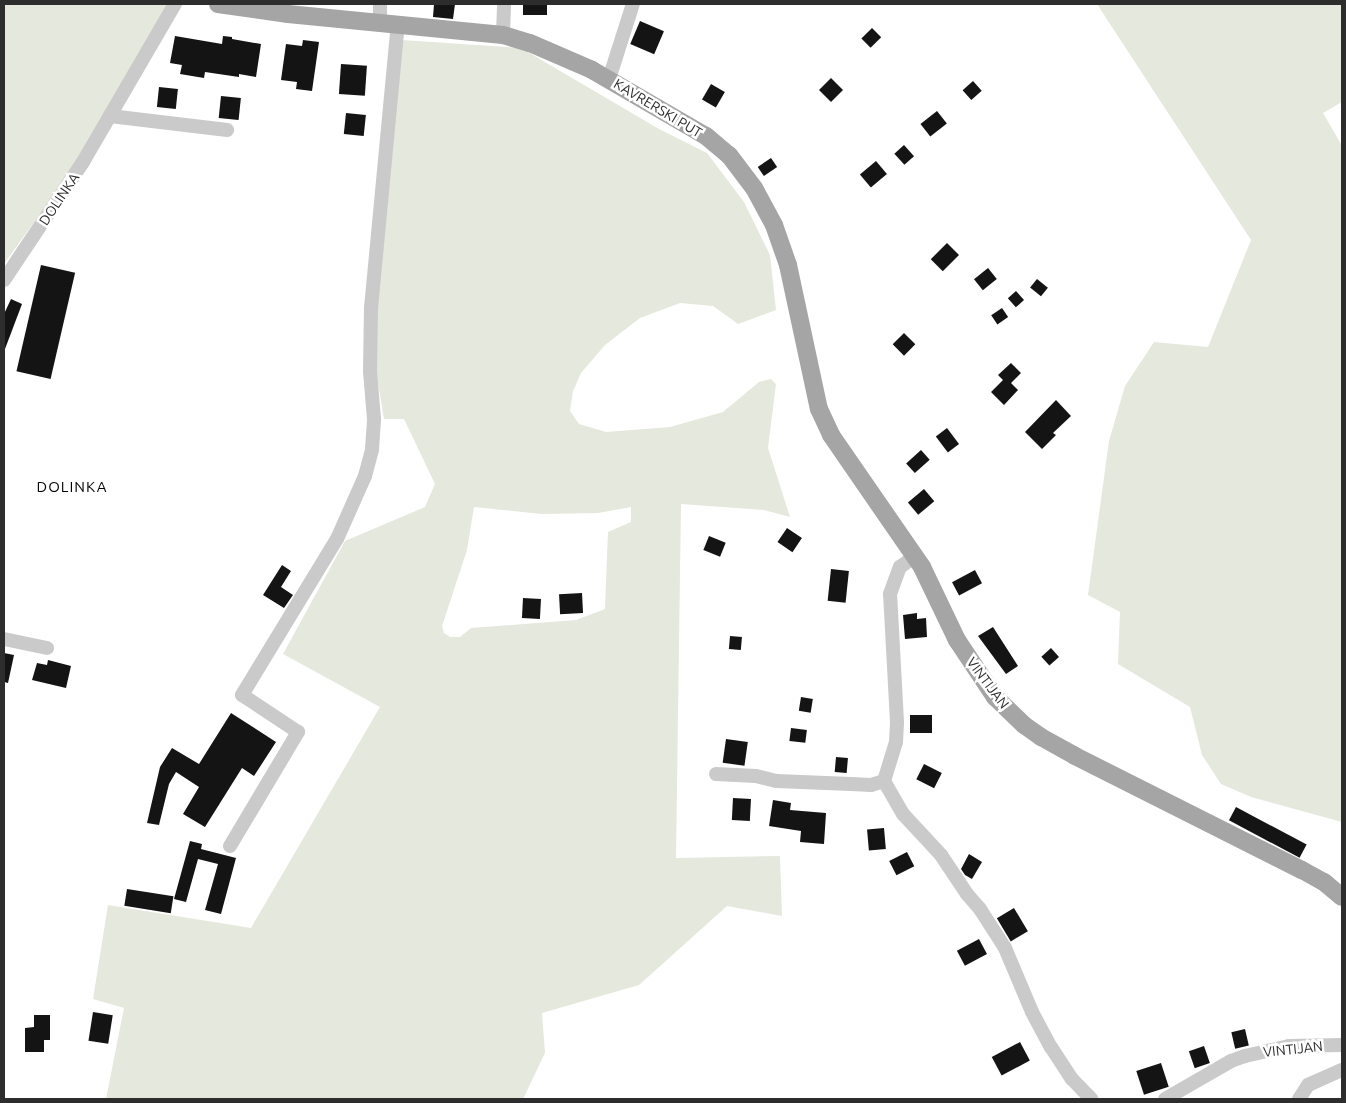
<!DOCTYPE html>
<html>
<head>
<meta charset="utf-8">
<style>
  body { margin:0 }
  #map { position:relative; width:1346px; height:1103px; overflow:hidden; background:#fff; font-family:Ubuntu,sans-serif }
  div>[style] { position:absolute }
  .green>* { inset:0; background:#e5e8dc }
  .building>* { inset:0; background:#141414; transform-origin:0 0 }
  .minor>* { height:14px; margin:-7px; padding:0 7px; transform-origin:7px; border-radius:7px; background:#cacaca }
  .major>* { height:18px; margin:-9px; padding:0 9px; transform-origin:9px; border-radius:9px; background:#a5a5a5 }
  span { translate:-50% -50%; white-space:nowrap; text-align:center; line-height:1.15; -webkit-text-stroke:5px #fff; paint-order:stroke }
  .street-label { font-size:14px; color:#2d2d2d }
  .neighbourhood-label { font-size:15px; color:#000; letter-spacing:1px }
  .frame { position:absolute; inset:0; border:5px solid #2d2d2d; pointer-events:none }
</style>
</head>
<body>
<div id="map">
  <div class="green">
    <i style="clip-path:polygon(4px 4px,168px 4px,72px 169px,4px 264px)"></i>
    <i style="clip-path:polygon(1097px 4px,1342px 4px,1342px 102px,1323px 113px,1342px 146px,1342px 822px,1251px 797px,1221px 784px,1202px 755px,1190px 707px,1118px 664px,1120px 612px,1088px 595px,1109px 441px,1125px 386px,1154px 342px,1208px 347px,1251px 240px)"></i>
    <i style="clip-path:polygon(evenodd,402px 40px,521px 48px,659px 129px,707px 153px,744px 202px,770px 255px,776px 310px,738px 324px,713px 306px,680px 303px,640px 318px,605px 345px,581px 373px,573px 391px,570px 411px,579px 424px,606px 432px,670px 427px,723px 412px,759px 382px,771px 379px,776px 384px,768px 448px,790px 517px,764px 510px,681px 504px,676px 858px,780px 856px,782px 916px,727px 906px,639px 985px,542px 1013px,545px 1053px,523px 1099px,106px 1099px,124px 1008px,93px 999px,108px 905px,251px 928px,380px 707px,283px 654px,345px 541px,425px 507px,435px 484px,404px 419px,384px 419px,373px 354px,402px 40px,474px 507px,542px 514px,598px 513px,631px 507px,631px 522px,608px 532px,605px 609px,576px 620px,471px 628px,460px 637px,450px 637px,444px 633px,442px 626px,467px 550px,474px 507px)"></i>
  </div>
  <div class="building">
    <i style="clip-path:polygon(434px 4px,455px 4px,453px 19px,433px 17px)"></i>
    <i style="left:523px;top:4px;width:24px;height:11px"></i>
    <i style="left:640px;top:21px;width:26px;height:25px;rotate:23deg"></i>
    <i style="left:872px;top:28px;width:13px;height:15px;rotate:45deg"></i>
    <i style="clip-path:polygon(175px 36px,222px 44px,223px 36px,232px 37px,232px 39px,261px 44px,256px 77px,239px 74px,239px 77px,205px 72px,204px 78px,180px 74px,182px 65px,170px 63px)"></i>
    <i style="clip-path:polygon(303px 40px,319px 42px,312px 91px,296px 89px,297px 82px,281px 80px,286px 44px,302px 46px)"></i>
    <i style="left:341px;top:64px;width:26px;height:30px;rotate:4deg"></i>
    <i style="left:831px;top:78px;width:17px;height:17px;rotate:45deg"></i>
    <i style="left:973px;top:81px;width:13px;height:14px;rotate:48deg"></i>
    <i style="left:711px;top:84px;width:16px;height:18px;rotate:30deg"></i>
    <i style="left:159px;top:87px;width:19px;height:20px;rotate:6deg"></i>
    <i style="left:221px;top:96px;width:20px;height:22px;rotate:6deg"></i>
    <i style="left:937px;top:111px;width:16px;height:21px;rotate:52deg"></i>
    <i style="left:346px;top:113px;width:20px;height:21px;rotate:6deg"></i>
    <i style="left:904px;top:145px;width:15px;height:13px;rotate:48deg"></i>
    <i style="left:771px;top:158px;width:11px;height:16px;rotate:56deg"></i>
    <i style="left:876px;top:161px;width:17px;height:21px;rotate:50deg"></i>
    <i style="left:947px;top:243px;width:17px;height:23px;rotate:45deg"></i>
    <i style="left:41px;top:265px;width:35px;height:109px;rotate:13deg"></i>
    <i style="left:988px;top:268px;width:14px;height:18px;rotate:51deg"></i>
    <i style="left:1037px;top:279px;width:14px;height:11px;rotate:39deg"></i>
    <i style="left:1016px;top:291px;width:12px;height:11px;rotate:48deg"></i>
    <i style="clip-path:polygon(11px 299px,22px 304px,5px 349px,4px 314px)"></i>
    <i style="left:1002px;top:308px;width:11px;height:13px;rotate:56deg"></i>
    <i style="left:904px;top:333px;width:16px;height:16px;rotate:45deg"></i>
    <i style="clip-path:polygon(1011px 363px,1021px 373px,1011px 383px,1018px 390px,1004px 405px,991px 392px,1003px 380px,998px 375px)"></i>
    <i style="clip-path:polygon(1056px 400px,1071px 416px,1053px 433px,1056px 435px,1042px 449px,1025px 432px)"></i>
    <i style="left:947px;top:428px;width:20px;height:14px;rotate:53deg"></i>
    <i style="left:921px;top:450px;width:13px;height:20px;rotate:48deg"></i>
    <i style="left:924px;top:489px;width:16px;height:21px;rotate:50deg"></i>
    <i style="left:787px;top:528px;width:18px;height:17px;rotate:34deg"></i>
    <i style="left:709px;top:536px;width:18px;height:15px;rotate:22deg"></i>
    <i style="clip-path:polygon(282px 565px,291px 571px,281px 587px,293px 595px,284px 608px,263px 595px)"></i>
    <i style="left:831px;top:569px;width:18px;height:32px;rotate:6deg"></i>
    <i style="left:975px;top:570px;width:15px;height:26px;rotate:62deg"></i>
    <i style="left:582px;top:593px;width:20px;height:23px;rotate:87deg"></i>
    <i style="left:523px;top:598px;width:18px;height:20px;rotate:3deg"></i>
    <i style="clip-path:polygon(917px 613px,917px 619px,926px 618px,927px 637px,905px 639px,903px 615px)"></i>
    <i style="clip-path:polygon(993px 627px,1018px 666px,1006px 674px,978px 636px)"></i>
    <i style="left:730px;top:636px;width:12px;height:13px;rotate:5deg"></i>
    <i style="left:1051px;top:648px;width:12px;height:13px;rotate:48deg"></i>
    <i style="clip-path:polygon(4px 653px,14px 655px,8px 683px,4px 682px)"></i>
    <i style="clip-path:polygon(48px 660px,71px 666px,66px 688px,32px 680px,37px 663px,47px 665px)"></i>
    <i style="left:801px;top:697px;width:12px;height:14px;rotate:9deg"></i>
    <i style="clip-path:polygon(231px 713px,276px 742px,254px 776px,242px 768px,205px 827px,183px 814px,199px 787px,176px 772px,169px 784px,159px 825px,147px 823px,160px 767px,172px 748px,199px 764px)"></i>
    <i style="left:932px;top:715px;width:18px;height:22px;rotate:90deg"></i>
    <i style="left:791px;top:728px;width:16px;height:13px;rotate:7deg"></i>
    <i style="left:726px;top:739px;width:22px;height:24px;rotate:8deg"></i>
    <i style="left:836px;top:757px;width:12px;height:15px;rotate:5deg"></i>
    <i style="left:924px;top:764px;width:20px;height:17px;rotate:27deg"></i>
    <i style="left:733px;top:798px;width:18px;height:22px;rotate:3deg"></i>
    <i style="clip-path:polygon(773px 800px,791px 803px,790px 810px,826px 813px,824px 844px,800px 842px,801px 831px,769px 826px)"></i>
    <i style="left:1236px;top:807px;width:80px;height:15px;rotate:28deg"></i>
    <i style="left:884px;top:828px;width:21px;height:17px;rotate:85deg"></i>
    <i style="clip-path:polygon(190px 841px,202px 844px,201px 849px,236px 858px,221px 914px,205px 910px,218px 864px,198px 859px,186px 902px,174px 899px)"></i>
    <i style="left:907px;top:852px;width:16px;height:20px;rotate:63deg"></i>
    <i style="clip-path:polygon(969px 854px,982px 862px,972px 879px,965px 875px,961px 869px)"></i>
    <i style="left:127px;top:889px;width:47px;height:17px;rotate:9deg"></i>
    <i style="left:1014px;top:908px;width:27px;height:20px;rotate:59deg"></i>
    <i style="left:979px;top:939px;width:17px;height:25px;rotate:62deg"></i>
    <i style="left:93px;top:1012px;width:20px;height:29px;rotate:9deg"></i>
    <i style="clip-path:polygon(34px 1015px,50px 1015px,50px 1040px,44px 1040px,44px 1052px,25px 1052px,25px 1028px,34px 1027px)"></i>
    <i style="left:1245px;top:1029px;width:17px;height:14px;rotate:77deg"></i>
    <i style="left:1020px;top:1042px;width:21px;height:32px;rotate:62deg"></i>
    <i style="left:1204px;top:1046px;width:18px;height:16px;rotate:71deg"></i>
    <i style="left:1161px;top:1063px;width:25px;height:26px;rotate:72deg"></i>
  </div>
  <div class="minor">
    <i style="left:380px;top:4px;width:19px;rotate:90deg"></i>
    <i style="left:503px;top:35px;width:31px;rotate:-88deg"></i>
    <i style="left:609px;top:79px;width:79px;rotate:-72.3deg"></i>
    <i style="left:110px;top:116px;width:118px;rotate:6.8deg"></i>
    <i style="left:4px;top:280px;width:142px;rotate:-56.2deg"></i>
    <i style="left:83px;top:162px;width:183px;rotate:-59.8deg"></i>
    <i style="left:4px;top:639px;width:44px;rotate:11.8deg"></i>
    <i style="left:716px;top:774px;width:40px;rotate:2.9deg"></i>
    <i style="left:756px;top:776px;width:21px;rotate:14deg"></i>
    <i style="left:776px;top:781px;width:75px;rotate:2.3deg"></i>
    <i style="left:851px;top:784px;width:20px;rotate:3deg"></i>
    <i style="left:871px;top:785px;width:14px;rotate:-17deg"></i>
    <i style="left:884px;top:781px;width:41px;rotate:-72.9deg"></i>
    <i style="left:896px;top:742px;width:20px;rotate:-87deg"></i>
    <i style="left:897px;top:722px;width:128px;rotate:-93.1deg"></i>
    <i style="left:890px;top:594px;width:29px;rotate:-70deg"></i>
    <i style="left:900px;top:567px;width:19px;rotate:-36deg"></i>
    <i style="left:884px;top:781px;width:38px;rotate:60deg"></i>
    <i style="left:903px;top:814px;width:56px;rotate:47.2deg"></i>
    <i style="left:941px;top:855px;width:47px;rotate:56.3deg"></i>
    <i style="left:967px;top:894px;width:20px;rotate:49deg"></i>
    <i style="left:980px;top:909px;width:46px;rotate:57.3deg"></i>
    <i style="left:1005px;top:948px;width:69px;rotate:67.1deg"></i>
    <i style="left:1032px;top:1012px;width:40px;rotate:62deg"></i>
    <i style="left:1051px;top:1047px;width:38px;rotate:57deg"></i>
    <i style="left:1072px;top:1079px;width:28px;rotate:46deg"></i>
    <i style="left:230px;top:846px;width:133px;rotate:-59.2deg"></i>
    <i style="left:298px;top:732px;width:67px;rotate:-146.5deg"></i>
    <i style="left:242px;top:695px;width:183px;rotate:-58.7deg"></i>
    <i style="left:337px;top:539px;width:69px;rotate:-66deg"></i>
    <i style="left:365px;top:476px;width:28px;rotate:-75deg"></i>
    <i style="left:372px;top:449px;width:30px;rotate:-86deg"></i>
    <i style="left:374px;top:419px;width:48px;rotate:-94.8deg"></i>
    <i style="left:370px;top:371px;width:63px;rotate:-89.1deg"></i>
    <i style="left:371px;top:308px;width:284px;rotate:-84.6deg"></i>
    <i style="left:1165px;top:1099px;width:76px;rotate:-29.9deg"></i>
    <i style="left:1231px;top:1061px;width:15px;rotate:-20deg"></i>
    <i style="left:1245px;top:1056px;width:45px;rotate:-12.8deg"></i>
    <i style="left:1289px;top:1046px;width:53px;rotate:-1.1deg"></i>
    <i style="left:1299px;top:1099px;width:17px;rotate:-57deg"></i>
    <i style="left:1308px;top:1085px;width:37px;rotate:-24deg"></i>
  </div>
  <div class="major">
    <i style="left:218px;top:4px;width:71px;rotate:8.1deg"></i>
    <i style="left:288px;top:14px;width:216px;rotate:5.6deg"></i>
    <i style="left:503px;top:35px;width:28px;rotate:17deg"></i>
    <i style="left:530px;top:43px;width:68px;rotate:23.5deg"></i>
    <i style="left:592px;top:70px;width:132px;rotate:30.1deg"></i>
    <i style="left:706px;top:136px;width:30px;rotate:40deg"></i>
    <i style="left:729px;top:155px;width:41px;rotate:52.9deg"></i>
    <i style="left:754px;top:188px;width:42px;rotate:61.6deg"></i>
    <i style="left:774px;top:225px;width:42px;rotate:70.7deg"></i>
    <i style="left:788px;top:265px;width:147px;rotate:77.9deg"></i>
    <i style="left:819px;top:409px;width:29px;rotate:65deg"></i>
    <i style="left:831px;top:435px;width:160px;rotate:55.4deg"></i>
    <i style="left:922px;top:567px;width:81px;rotate:64.4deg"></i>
    <i style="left:957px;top:640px;width:69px;rotate:56.3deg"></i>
    <i style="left:995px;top:697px;width:40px;rotate:44deg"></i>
    <i style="left:1024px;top:725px;width:21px;rotate:35deg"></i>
    <i style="left:1041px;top:737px;width:39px;rotate:29deg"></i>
    <i style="left:1075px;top:756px;width:254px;rotate:26.7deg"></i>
    <i style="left:1302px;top:870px;width:25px;rotate:29deg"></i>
    <i style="left:1324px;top:882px;width:23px;rotate:40deg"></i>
  </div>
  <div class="street-label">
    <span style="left:658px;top:108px;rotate:31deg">KAVRERSKI PUT</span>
    <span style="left:59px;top:199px;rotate:-56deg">DOLINKA</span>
    <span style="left:988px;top:683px;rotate:53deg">VINTIJAN</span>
    <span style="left:1293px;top:1049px;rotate:-6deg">VINTIJAN</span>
  </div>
  <div class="neighbourhood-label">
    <span style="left:72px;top:487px">DOLINKA</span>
  </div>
  <div class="frame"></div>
</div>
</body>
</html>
